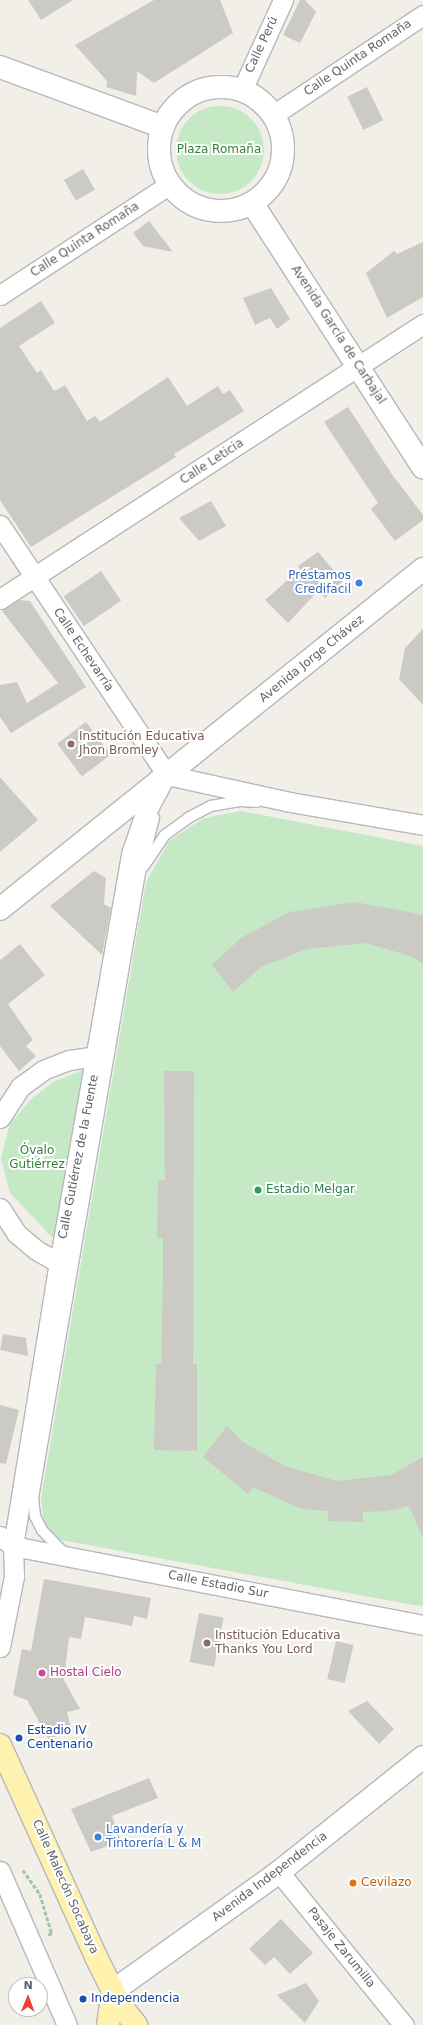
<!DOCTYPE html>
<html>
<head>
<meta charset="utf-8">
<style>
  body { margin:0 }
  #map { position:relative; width:423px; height:2025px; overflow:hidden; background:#f1efe8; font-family:"DejaVu Sans",sans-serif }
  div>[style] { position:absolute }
  .green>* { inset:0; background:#c5e8c5 }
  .round { border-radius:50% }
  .building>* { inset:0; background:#cccac5; transform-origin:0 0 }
  .path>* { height:2.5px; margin-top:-1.25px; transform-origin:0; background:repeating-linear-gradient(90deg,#9cc7a9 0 4px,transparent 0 6px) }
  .roads { filter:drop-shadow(1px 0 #b5b8bc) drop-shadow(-1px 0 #b5b8bc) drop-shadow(0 1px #b5b8bc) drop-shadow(0 -1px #b5b8bc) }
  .lane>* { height:10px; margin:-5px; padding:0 5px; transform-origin:5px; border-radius:5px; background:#fff }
  .street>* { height:19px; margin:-9.5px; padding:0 9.5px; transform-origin:9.5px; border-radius:9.5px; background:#fff }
  .secondary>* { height:22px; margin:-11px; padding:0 11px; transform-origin:11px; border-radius:11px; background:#fff }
  .secondary>.ring { margin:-11px; padding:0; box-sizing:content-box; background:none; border:22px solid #fff; border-radius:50% }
  .primary>* { height:22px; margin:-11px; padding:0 11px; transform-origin:11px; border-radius:11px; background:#fff2af }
  .dots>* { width:11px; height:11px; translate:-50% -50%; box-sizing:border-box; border:2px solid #fff; border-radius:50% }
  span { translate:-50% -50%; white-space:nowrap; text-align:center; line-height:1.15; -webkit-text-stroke:4px #fff; paint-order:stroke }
  .street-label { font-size:12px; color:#5f6368 }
  .park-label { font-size:12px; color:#348238 }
  .shop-label { font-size:12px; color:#366cbe }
  .right { translate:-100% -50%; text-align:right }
  .left { translate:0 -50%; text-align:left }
  .education-label { font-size:12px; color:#785e54 }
  .leisure-label { font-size:12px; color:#27864d }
  .hotel-label { font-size:12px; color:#b23c85 }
  .transit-label { font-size:12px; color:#164399 }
  .food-label { font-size:12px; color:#c56008 }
  .north { position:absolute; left:8px; top:1977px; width:40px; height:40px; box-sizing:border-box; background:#fff; border:1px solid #bfc1c3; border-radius:50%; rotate:1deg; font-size:11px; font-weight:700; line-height:16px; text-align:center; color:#5f6368 }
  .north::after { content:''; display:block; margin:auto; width:14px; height:18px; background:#ea4335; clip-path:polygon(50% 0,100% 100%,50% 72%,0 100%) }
</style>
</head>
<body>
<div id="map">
  <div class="green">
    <i class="round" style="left:176px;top:106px;width:88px;height:88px"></i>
    <i style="clip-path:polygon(241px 811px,423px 846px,423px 1605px,419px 1606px,61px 1540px,44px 1525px,41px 1498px,146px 882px,169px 841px,204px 818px)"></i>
    <i style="clip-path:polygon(85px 1069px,59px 1234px,52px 1237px,10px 1193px,1px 1158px,10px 1124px,32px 1098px,54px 1082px)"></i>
  </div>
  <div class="building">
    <i style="clip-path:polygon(28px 0,73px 0,41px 20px)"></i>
    <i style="clip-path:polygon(154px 0,220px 0,233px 33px,154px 83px,137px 71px,136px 96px,106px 87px,107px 81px,75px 45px)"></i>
    <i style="clip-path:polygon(300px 0,305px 0,316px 12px,300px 43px,283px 35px)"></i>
    <i style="left:367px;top:87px;width:37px;height:22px;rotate:64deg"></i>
    <i style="left:83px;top:169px;width:24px;height:22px;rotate:60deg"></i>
    <i style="clip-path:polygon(149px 221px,173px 252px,143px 246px,133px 233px)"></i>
    <i style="clip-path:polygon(423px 242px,423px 297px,387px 318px,366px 273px,394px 251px,397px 254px)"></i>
    <i style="clip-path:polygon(271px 288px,290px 319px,277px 329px,270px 318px,255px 325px,243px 298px)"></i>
    <i style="clip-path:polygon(41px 301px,55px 323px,19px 346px,37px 373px,41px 370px,54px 391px,65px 385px,87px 421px,95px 416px,100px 422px,168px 377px,187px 406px,218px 386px,223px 394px,230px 390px,244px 411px,174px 454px,176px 457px,31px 547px,0 500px,0 328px)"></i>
    <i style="clip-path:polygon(348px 407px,391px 473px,423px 515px,423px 520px,395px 541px,371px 509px,378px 503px,324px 422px)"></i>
    <i style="clip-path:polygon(211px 501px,226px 526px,199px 541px,179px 518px)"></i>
    <i style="clip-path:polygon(318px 552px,343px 581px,325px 598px,319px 590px,288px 623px,265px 600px,300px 569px,298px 566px)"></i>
    <i style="left:101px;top:571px;width:36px;height:45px;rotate:56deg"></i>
    <i style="clip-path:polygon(19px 600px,30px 601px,86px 687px,11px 733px,0 717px,0 685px,17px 682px,27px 703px,58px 683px,2px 611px)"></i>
    <i style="clip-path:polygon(423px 629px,423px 705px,399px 679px,405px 648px)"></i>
    <i style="left:86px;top:722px;width:41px;height:36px;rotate:53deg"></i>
    <i style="clip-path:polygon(0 777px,38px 820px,0 852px)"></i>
    <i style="clip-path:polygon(94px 871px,106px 878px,104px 904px,111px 908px,102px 955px,50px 906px)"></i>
    <i style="clip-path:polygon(355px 902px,423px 915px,423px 964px,411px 956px,365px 943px,307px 949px,261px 967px,233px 992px,212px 965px,241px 938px,290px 912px)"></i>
    <i style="clip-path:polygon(20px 944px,45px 975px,8px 1004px,33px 1040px,26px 1046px,36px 1056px,19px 1071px,0 1046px,0 960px)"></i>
    <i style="clip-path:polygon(164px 1071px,194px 1071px,193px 1364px,197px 1364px,197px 1451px,154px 1450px,156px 1364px,161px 1364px,163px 1274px,163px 1238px,157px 1237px,158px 1180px,165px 1180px)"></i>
    <i style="clip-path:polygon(3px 1334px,26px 1338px,28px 1356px,0 1350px)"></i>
    <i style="clip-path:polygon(0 1405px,19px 1410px,6px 1464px,0 1463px)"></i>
    <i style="clip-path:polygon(227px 1426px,243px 1442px,285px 1466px,337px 1481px,391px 1475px,423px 1457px,423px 1538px,409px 1506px,387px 1511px,363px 1512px,363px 1522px,328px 1521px,328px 1511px,301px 1509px,253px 1487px,248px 1494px,203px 1457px)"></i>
    <i style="clip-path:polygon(44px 1579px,151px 1598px,147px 1619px,134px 1616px,132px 1626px,85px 1617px,81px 1639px,69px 1637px,64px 1680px,80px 1709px,67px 1712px,71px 1728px,49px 1740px,27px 1700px,13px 1695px,22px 1649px,31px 1651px)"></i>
    <i style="left:199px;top:1613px;width:25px;height:50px;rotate:11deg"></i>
    <i style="left:336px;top:1641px;width:18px;height:39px;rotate:13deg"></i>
    <i style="clip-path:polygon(367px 1701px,394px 1729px,379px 1744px,348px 1711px)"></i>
    <i style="clip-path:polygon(149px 1778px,158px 1798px,112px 1816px,121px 1841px,91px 1852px,71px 1809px)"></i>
    <i style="clip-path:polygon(281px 1919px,313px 1953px,290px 1974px,274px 1957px,265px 1965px,249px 1949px)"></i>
    <i style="clip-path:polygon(306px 1983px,319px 2001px,305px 2023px,277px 1995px)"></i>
  </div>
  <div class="path">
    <i style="left:23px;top:1870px;width:29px;rotate:55deg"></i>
    <i style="left:40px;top:1894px;width:42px;rotate:73.3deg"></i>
    <i style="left:52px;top:1934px;width:4px;rotate:166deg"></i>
  </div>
  <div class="roads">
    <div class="lane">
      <i style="left:144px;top:866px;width:37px;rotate:-56deg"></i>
      <i style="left:165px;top:835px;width:29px;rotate:-36deg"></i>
      <i style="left:188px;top:818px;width:26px;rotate:-28deg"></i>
      <i style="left:211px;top:806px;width:29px;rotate:-10deg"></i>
      <i style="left:240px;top:801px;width:17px;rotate:3deg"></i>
      <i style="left:64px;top:1553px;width:32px;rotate:-134deg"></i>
      <i style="left:42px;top:1530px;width:16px;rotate:-117deg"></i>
      <i style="left:35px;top:1516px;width:18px;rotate:-96deg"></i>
      <i style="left:33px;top:1498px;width:634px;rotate:-80.29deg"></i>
      <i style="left:140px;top:873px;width:57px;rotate:-75.7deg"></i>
    </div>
    <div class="street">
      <i style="left:242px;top:90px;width:99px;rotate:-65.5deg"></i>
      <i style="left:273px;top:115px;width:180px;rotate:-33.7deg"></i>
      <i style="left:0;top:295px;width:203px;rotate:-33.1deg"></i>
      <i style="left:0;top:525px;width:301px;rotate:56.3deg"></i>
      <i style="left:0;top:599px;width:505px;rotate:-33.03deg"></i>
      <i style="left:167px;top:775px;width:126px;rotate:12.4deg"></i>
      <i style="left:290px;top:802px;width:135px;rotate:9.8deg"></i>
      <i style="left:0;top:1118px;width:37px;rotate:-57deg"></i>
      <i style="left:20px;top:1087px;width:29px;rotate:-36deg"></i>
      <i style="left:43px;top:1070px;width:28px;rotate:-21deg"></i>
      <i style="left:69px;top:1060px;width:29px;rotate:-8deg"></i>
      <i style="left:0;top:1208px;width:30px;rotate:57deg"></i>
      <i style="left:16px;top:1233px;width:26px;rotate:40deg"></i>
      <i style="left:36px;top:1250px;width:26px;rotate:29deg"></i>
      <i style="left:0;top:1536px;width:16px;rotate:38deg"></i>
      <i style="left:13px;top:1546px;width:418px;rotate:10.9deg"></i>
      <i style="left:0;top:1647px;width:72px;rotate:-78.8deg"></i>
      <i style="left:14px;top:1576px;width:30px;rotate:-92deg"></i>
      <i style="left:13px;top:1546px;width:287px;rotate:-80.8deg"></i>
      <i style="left:59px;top:1263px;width:418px;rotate:-80deg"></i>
      <i style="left:132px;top:851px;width:39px;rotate:-71deg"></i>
      <i style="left:145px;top:814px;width:40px;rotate:-62deg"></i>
      <i style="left:0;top:1871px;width:168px;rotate:66.5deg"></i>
      <i style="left:279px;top:1872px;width:198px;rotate:50.8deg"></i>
    </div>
    <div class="secondary">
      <i style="left:0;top:67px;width:174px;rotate:20.2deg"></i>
      <i class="ring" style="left:159px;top:87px;width:102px;height:102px"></i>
      <i style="left:252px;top:203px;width:315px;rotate:57.1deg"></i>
      <i style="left:0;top:909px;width:543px;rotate:-38.79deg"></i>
      <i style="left:113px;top:1991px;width:204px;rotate:-35.6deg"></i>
      <i style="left:279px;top:1872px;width:184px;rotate:-38.6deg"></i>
    </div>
    <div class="primary">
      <i style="left:0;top:1745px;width:233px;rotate:65.6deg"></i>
      <i style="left:96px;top:1957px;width:54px;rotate:63.4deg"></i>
      <i style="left:120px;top:2005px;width:26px;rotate:51deg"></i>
      <i style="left:108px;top:2025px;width:34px;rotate:-82deg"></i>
    </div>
  </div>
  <div class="dots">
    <i style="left:359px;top:583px;background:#3f7fe0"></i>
    <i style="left:71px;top:744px;background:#8d6e63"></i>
    <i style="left:258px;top:1190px;background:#2e9e5b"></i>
    <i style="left:207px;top:1643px;background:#8d6e63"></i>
    <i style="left:42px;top:1673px;background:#d1479c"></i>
    <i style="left:19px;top:1738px;background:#1a4fb4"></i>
    <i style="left:98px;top:1837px;background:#3f7fe0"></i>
    <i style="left:353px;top:1883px;background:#e8710a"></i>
    <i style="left:83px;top:1999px;background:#1a4fb4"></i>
  </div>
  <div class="street-label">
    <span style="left:262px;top:45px;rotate:-65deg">Calle Perú</span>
    <span style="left:358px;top:58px;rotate:-34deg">Calle Quinta Romaña</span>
    <span style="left:85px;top:240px;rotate:-33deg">Calle Quinta Romaña</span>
    <span style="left:338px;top:335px;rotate:57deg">Avenida García de Carbajal</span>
    <span style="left:212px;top:462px;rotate:-33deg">Calle Leticia</span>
    <span style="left:83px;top:650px;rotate:56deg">Calle Echevarría</span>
    <span style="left:312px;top:659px;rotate:-39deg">Avenida Jorge Chávez</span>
    <span style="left:79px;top:1157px;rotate:-79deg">Calle Gutiérrez de la Fuente</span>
    <span style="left:218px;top:1585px;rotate:11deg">Calle Estadio Sur</span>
    <span style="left:270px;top:1877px;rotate:-37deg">Avenida Independencia</span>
    <span style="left:65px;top:1887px;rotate:66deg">Calle Malecón Socabaya</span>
    <span style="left:341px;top:1948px;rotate:51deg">Pasaje Zarumilla</span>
  </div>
  <div class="park-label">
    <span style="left:219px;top:150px">Plaza Romaña</span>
    <span style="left:37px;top:1158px">Óvalo<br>Gutiérrez</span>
  </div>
  <div class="shop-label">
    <span class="right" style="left:351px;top:583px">Préstamos<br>Credifacil</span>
    <span class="left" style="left:106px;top:1837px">Lavandería y<br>Tintorería L &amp; M</span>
  </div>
  <div class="education-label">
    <span class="left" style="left:79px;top:744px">Institución Educativa<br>Jhon Bromley</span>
    <span class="left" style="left:215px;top:1643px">Institución Educativa<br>Thanks You Lord</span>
  </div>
  <div class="leisure-label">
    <span class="left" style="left:266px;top:1190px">Estadio Melgar</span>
  </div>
  <div class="hotel-label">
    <span class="left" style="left:50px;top:1673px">Hostal Cielo</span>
  </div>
  <div class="transit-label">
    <span class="left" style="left:27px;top:1738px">Estadio IV<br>Centenario</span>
    <span class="left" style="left:91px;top:1999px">Independencia</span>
  </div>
  <div class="food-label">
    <span class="left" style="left:361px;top:1883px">Cevilazo</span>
  </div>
  <div class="north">N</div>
</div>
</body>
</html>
